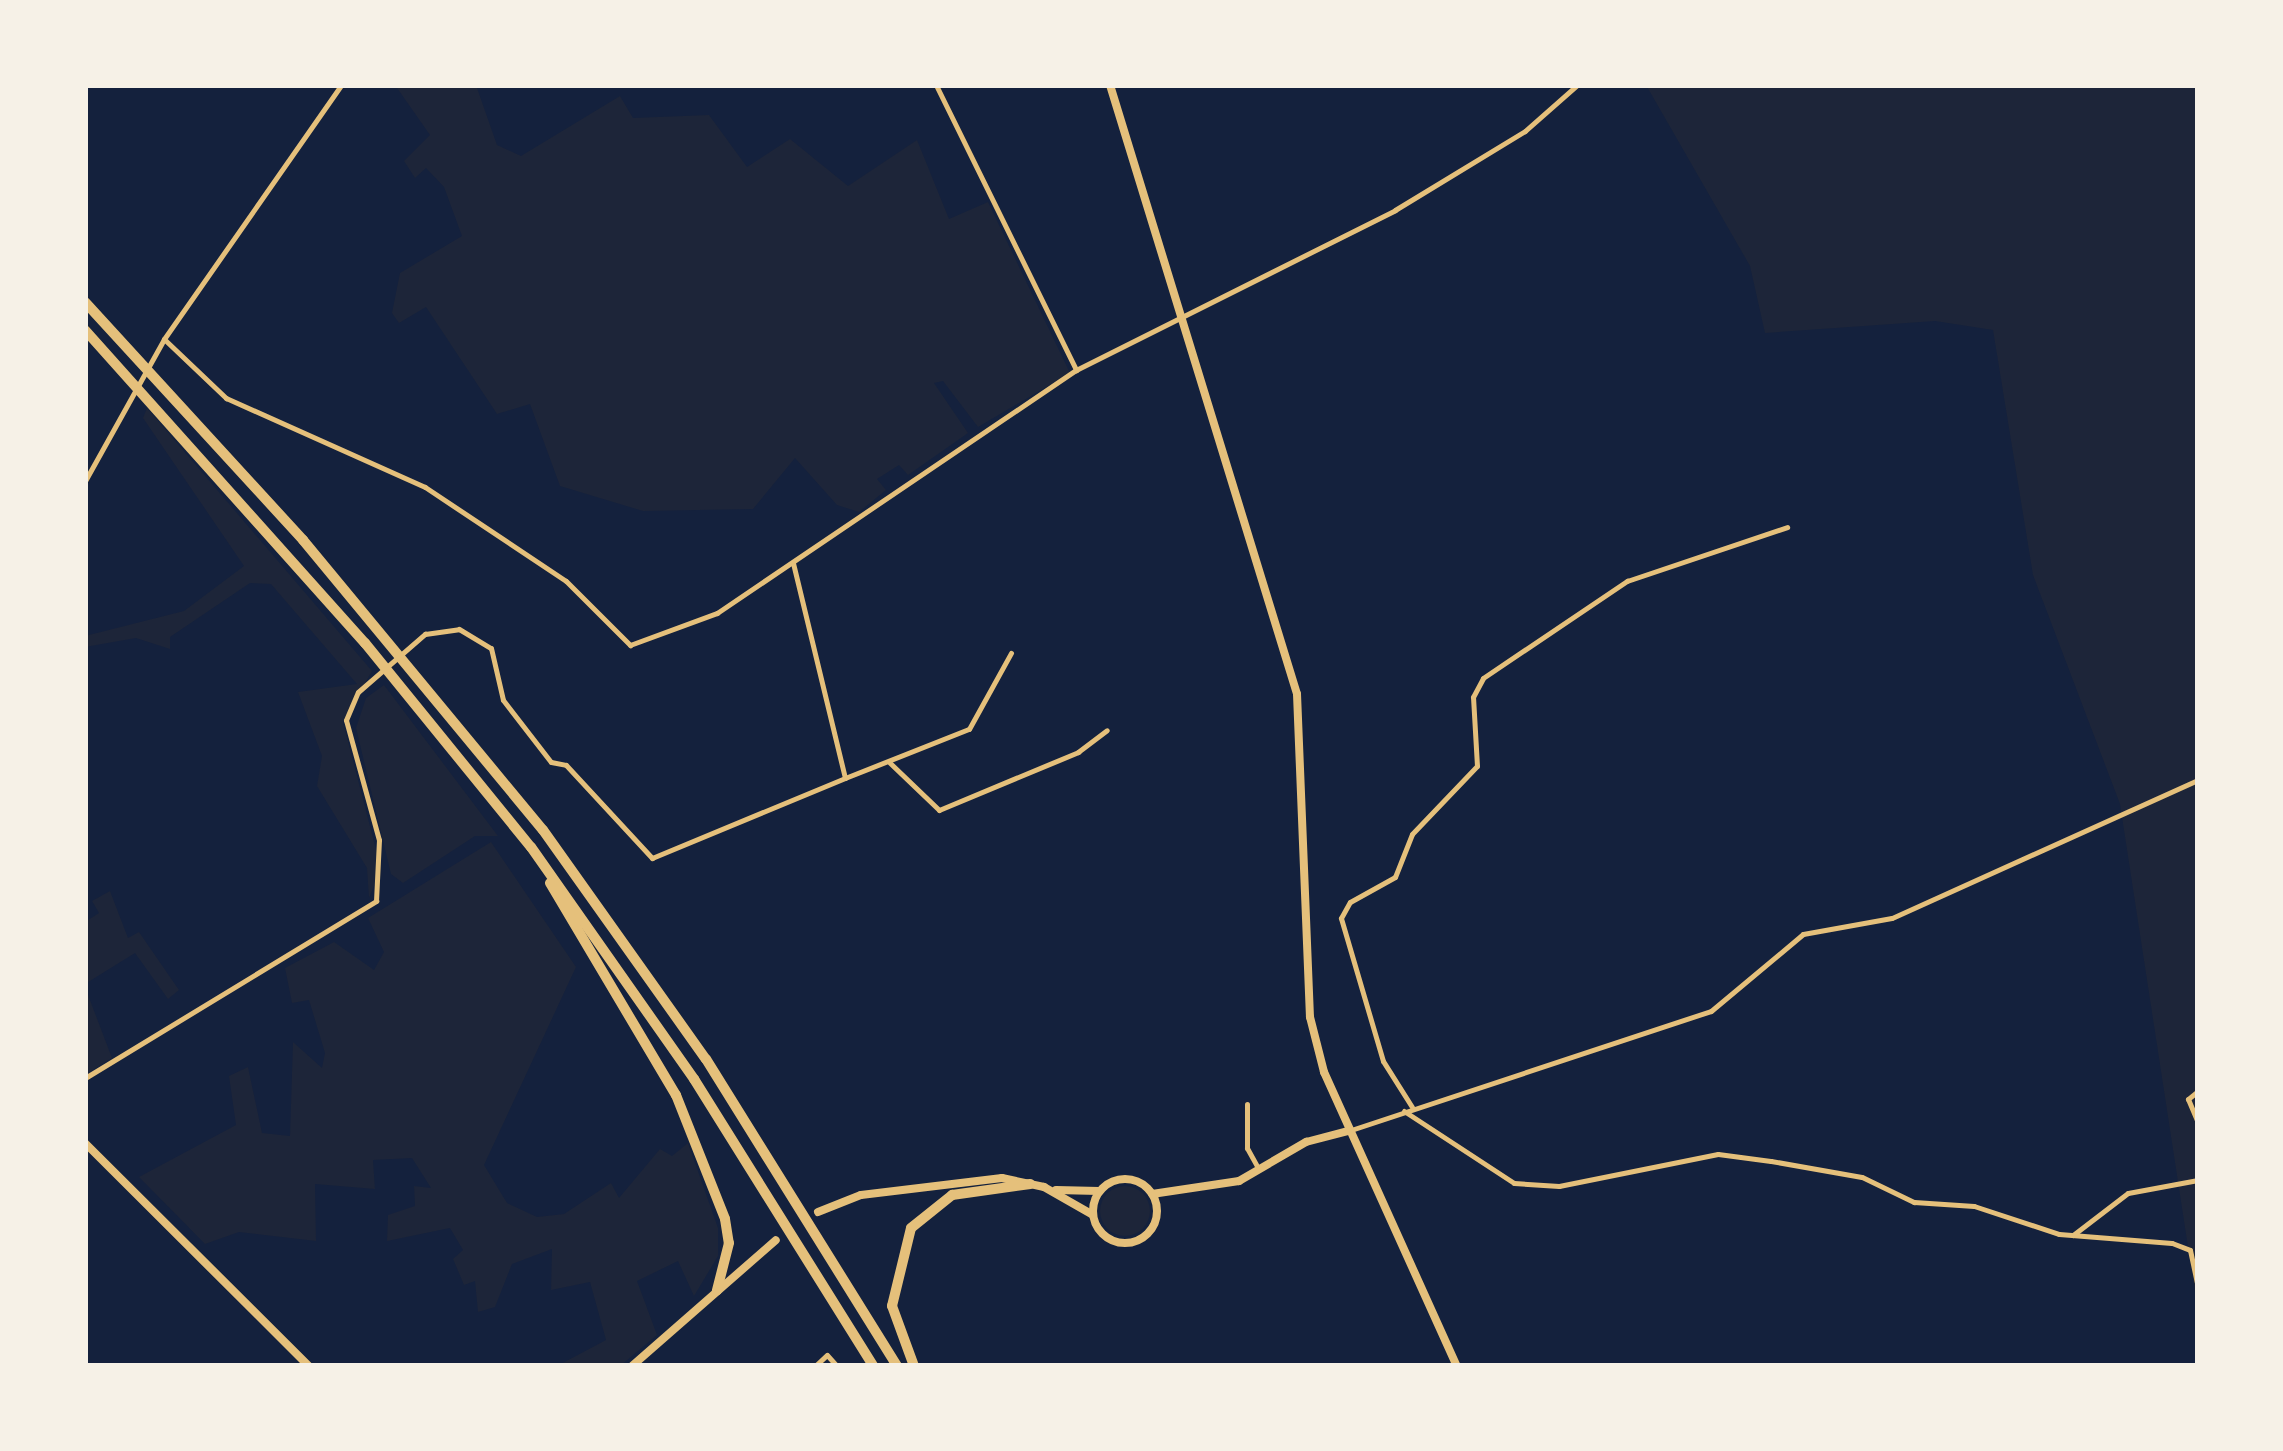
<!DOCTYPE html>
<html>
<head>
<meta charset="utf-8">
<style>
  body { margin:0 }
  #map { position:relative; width:2283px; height:1451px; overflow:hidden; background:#14213d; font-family:"Work Sans",sans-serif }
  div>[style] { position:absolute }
  .green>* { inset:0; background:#1d2539 }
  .round { border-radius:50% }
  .minor>* { height:5px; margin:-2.5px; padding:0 2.5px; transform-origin:2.5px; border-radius:2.5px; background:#e5c07b }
  .tertiary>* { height:8px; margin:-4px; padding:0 4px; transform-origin:4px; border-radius:4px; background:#e5c07b }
  .tertiary>.ring { margin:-4px; padding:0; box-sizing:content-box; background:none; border:8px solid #e5c07b; border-radius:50% }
  .secondary>* { height:8px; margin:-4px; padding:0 4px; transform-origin:4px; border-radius:4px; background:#e5c07b }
  .motorway>* { height:10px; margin:-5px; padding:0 5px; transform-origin:5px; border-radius:5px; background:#e5c07b }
  span { translate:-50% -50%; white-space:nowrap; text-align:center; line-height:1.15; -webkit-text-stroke:10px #f6f1e7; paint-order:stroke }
  .frame { position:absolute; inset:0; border:88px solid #f6f1e7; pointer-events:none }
</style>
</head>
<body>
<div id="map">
  <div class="green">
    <i style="clip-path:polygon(395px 85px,476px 85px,497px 145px,521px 156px,620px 96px,633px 118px,709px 115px,747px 167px,790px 139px,848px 186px,917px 140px,949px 219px,988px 202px,1070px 373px,978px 427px,943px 381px,934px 383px,968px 433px,908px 475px,899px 465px,877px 479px,886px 490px,859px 512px,837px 505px,795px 458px,753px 509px,643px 511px,560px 486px,530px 404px,497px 414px,426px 307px,399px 323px,392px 313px,400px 273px,462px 236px,444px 187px,426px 168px,415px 178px,404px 161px,430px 135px)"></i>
    <i style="clip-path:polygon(1646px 85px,2198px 85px,2198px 1312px,2120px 804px,2033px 575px,1993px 330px,1935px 321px,1765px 333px,1750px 266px)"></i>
    <i style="clip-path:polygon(147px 408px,372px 671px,343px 722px,381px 869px,369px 898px,367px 868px,317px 786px,322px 756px,298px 692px,357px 684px,271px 584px,250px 583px,170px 637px,170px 649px,136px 638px,85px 647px,85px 636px,184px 611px,244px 566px,143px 418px)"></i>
    <i style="clip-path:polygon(384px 685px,498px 836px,475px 836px,403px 883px,391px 874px,356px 728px,366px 698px)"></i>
    <i style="clip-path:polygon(491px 842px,576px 967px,484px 1165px,507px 1203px,537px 1217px,564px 1214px,611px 1183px,619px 1198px,660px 1149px,672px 1156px,688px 1143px,718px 1228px,718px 1256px,694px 1296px,678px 1261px,637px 1281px,657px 1335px,620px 1366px,557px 1366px,606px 1340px,590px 1282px,551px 1290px,552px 1249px,512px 1264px,495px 1307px,478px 1312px,475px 1281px,464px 1285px,453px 1259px,463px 1250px,450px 1228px,387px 1241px,388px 1215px,415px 1206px,414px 1186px,431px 1188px,412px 1158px,373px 1160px,375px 1189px,315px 1184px,316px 1241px,239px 1232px,205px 1244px,139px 1177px,236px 1125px,229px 1076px,248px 1067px,262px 1133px,290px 1136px,293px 1042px,322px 1068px,325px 1053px,309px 1000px,292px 1003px,285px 968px,334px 942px,374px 970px,384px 952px,368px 918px)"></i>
    <i style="clip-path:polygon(110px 891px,128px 938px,139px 932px,179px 990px,168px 999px,135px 953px,85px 984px,85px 922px,99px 913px,92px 901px)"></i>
    <i style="clip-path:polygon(85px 987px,112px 1058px,85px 1075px)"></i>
    <i class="round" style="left:1100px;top:1186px;width:50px;height:50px"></i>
  </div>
  <div class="minor">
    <i style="left:936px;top:85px;width:318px;rotate:63.8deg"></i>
    <i style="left:164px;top:339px;width:86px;rotate:43.6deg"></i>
    <i style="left:226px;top:398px;width:218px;rotate:24.1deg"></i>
    <i style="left:425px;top:487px;width:169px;rotate:33.7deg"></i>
    <i style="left:566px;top:581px;width:91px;rotate:45deg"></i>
    <i style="left:630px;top:645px;width:93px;rotate:-20.2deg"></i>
    <i style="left:717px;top:613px;width:434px;rotate:-34.1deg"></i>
    <i style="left:1076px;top:370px;width:357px;rotate:-26.6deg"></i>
    <i style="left:1395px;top:210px;width:152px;rotate:-31.3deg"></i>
    <i style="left:1525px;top:131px;width:69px;rotate:-41.5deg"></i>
    <i style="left:85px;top:481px;width:162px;rotate:-60.9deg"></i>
    <i style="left:164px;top:339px;width:310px;rotate:-55.1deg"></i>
    <i style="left:890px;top:763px;width:68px;rotate:43.8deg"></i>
    <i style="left:939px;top:810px;width:151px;rotate:-22.6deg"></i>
    <i style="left:1078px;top:752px;width:36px;rotate:-37deg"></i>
    <i style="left:845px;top:778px;width:133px;rotate:-21.6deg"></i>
    <i style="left:969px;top:729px;width:87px;rotate:-61.1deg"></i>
    <i style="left:85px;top:1078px;width:341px;rotate:-31.3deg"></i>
    <i style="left:376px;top:901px;width:61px;rotate:-87.2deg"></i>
    <i style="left:379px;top:840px;width:124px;rotate:-105.4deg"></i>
    <i style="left:346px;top:720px;width:30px;rotate:-67deg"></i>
    <i style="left:358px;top:692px;width:89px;rotate:-40.9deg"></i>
    <i style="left:425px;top:634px;width:34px;rotate:-8deg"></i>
    <i style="left:459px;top:629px;width:37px;rotate:31deg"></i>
    <i style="left:491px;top:648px;width:53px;rotate:77deg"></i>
    <i style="left:503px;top:700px;width:78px;rotate:52.3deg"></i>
    <i style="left:551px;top:762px;width:15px;rotate:11deg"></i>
    <i style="left:566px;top:765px;width:127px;rotate:47.2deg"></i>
    <i style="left:652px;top:858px;width:209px;rotate:-22.5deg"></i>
    <i style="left:845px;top:778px;width:221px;rotate:-103.6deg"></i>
    <i style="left:2198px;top:1091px;width:13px;rotate:141deg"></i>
    <i style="left:2188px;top:1099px;width:26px;rotate:67deg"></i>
    <i style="left:1247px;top:1104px;width:44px;rotate:90deg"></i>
    <i style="left:1247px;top:1148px;width:23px;rotate:61deg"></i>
    <i style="left:1412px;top:1107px;width:54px;rotate:-122.2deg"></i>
    <i style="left:1383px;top:1061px;width:149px;rotate:-106.4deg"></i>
    <i style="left:1341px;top:918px;width:18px;rotate:-61deg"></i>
    <i style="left:1350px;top:902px;width:51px;rotate:-29.1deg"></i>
    <i style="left:1395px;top:877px;width:46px;rotate:-68.4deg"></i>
    <i style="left:1412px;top:834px;width:94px;rotate:-46.3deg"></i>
    <i style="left:1477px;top:766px;width:69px;rotate:-93.3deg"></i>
    <i style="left:1473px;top:697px;width:21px;rotate:-62deg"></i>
    <i style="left:1483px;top:678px;width:174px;rotate:-34deg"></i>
    <i style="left:1627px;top:581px;width:169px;rotate:-18.6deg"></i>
    <i style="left:1404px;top:1111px;width:131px;rotate:33.2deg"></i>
    <i style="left:1514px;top:1183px;width:45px;rotate:3.8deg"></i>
    <i style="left:1559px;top:1186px;width:162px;rotate:-11.4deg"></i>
    <i style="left:1718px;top:1154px;width:53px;rotate:7.5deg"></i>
    <i style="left:1771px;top:1161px;width:92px;rotate:10deg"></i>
    <i style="left:1862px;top:1177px;width:58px;rotate:25.7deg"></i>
    <i style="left:1914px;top:1202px;width:60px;rotate:3.8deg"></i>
    <i style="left:1974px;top:1206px;width:89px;rotate:18.2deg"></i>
    <i style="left:2059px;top:1234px;width:113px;rotate:4.6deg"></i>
    <i style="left:2172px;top:1243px;width:19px;rotate:21deg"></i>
    <i style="left:2190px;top:1250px;width:38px;rotate:78deg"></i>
    <i style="left:1348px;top:1131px;width:382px;rotate:-18.3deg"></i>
    <i style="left:1711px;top:1011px;width:120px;rotate:-39.9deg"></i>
    <i style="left:1803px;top:934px;width:90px;rotate:-10.2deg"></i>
    <i style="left:1892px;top:918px;width:336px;rotate:-24.3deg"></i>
    <i style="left:2073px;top:1235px;width:69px;rotate:-37.4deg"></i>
    <i style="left:2128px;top:1193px;width:71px;rotate:-10.5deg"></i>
    <i style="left:815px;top:1366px;width:16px;rotate:-43deg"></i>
    <i style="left:827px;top:1355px;width:15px;rotate:48deg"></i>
  </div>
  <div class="tertiary">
    <i style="left:85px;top:1143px;width:316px;rotate:44.9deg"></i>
    <i class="ring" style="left:1093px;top:1179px;width:56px;height:56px"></i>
    <i style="left:1056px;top:1190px;width:43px;rotate:1.3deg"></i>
    <i style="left:1152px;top:1194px;width:88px;rotate:-8.5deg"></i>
    <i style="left:1239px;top:1181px;width:78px;rotate:-30.2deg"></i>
    <i style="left:1306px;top:1142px;width:43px;rotate:-14.7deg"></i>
    <i style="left:818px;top:1212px;width:46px;rotate:-21.6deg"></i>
    <i style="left:861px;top:1195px;width:142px;rotate:-6.9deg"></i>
    <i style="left:1002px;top:1178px;width:43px;rotate:12.1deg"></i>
    <i style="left:1044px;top:1187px;width:56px;rotate:29.7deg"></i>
    <i style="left:632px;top:1366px;width:191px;rotate:-41.2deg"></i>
  </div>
  <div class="secondary">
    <i style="left:1110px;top:85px;width:637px;rotate:72.93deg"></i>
    <i style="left:1297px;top:694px;width:323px;rotate:87.7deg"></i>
    <i style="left:1310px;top:1017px;width:57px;rotate:75.7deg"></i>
    <i style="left:1324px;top:1072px;width:323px;rotate:65.7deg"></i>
  </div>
  <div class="motorway">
    <i style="left:85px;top:302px;width:323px;rotate:47.5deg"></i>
    <i style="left:303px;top:540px;width:376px;rotate:50.4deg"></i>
    <i style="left:543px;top:830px;width:281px;rotate:54.6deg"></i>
    <i style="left:706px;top:1059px;width:362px;rotate:58.1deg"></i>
    <i style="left:85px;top:330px;width:420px;rotate:48.2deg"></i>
    <i style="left:365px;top:643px;width:263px;rotate:50.9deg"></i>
    <i style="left:531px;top:847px;width:284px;rotate:54.9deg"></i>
    <i style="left:694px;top:1079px;width:338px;rotate:58deg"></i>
    <i style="left:550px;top:883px;width:247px;rotate:59.3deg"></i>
    <i style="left:676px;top:1095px;width:133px;rotate:68.4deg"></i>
    <i style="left:725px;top:1219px;width:24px;rotate:81deg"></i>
    <i style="left:729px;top:1243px;width:49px;rotate:104.3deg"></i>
    <i style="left:914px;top:1366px;width:64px;rotate:-110.1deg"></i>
    <i style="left:892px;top:1306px;width:80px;rotate:-76.3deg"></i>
    <i style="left:911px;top:1228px;width:53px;rotate:-38.8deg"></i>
    <i style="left:952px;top:1195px;width:79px;rotate:-8deg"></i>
  </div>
  <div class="frame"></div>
</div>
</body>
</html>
